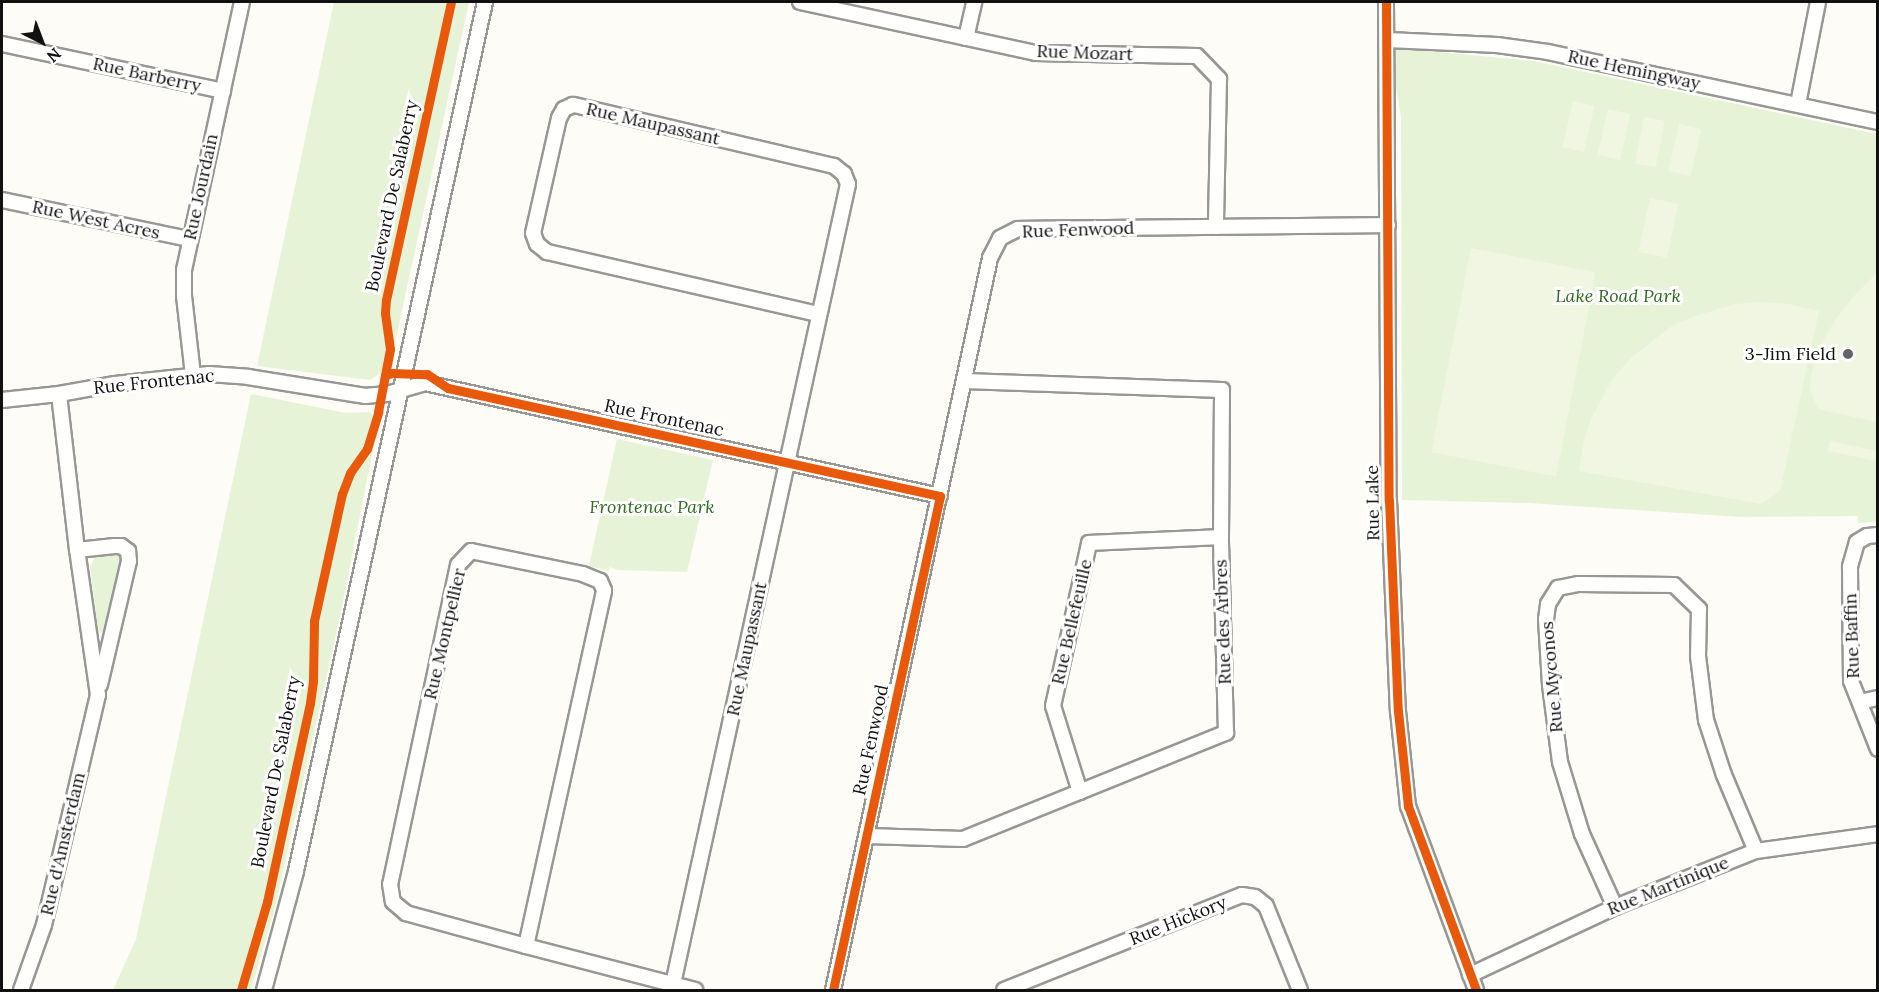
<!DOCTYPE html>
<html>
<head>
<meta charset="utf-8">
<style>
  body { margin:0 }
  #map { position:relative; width:1879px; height:992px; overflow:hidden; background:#fdfcf7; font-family:Lora,serif }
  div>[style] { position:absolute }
  .green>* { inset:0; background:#e7f3d7 }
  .pitch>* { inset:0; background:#f0f6e1; transform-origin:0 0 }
  .roads { filter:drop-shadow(2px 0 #979795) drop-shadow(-2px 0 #979795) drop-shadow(0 2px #979795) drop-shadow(0 -2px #979795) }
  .minor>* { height:14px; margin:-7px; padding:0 7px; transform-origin:7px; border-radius:7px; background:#fffffe }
  .cycleway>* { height:9px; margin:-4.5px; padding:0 4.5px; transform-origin:4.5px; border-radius:4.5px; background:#e8590c }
  .dots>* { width:16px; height:16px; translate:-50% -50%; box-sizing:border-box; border:3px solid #fff; border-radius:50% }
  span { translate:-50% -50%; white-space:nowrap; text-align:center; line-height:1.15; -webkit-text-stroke:6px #fff; paint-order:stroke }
  .street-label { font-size:18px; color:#111 }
  .park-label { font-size:18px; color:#2f6b1f; font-style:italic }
  .poi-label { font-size:18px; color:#111 }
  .right { translate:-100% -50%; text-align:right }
  .frame { position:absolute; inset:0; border:3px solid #111; pointer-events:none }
  .north { position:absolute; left:12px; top:12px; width:60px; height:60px; -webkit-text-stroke:4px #fff; paint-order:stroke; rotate:138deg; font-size:16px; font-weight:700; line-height:24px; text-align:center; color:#111 }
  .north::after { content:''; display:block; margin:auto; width:21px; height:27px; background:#111; clip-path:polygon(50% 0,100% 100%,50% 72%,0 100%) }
</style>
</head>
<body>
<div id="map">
  <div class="green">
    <i style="clip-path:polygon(334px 2px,469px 2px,390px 366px,370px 380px,257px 366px)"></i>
    <i style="clip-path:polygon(1388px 40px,1416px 50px,1534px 61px,1877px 134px,1877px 522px,1858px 523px,1858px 516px,1741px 517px,1528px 503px,1402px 500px,1401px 117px)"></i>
    <i style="clip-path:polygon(251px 394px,346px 413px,370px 412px,378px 424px,341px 612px,275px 907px,251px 990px,113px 990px,136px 939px)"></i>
    <i style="clip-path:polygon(617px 439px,713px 460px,687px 572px,618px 570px,610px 567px,608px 571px,589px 566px)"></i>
    <i style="clip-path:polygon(115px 553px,120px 557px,120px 564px,103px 632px,98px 633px,90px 567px,96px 555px)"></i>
  </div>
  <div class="pitch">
    <i style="left:1573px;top:101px;width:22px;height:47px;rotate:13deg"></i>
    <i style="left:1608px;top:109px;width:23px;height:47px;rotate:13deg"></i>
    <i style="left:1644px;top:117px;width:21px;height:47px;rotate:11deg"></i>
    <i style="left:1679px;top:124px;width:23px;height:48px;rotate:13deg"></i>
    <i style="left:1650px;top:198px;width:29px;height:55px;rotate:12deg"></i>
    <i style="left:1471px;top:248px;width:127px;height:208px;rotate:11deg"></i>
    <i style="clip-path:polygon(1877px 273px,1877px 422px,1818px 409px,1810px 390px,1810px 383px,1813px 366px,1822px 343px,1835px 320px,1854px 296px)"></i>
    <i style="clip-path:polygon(1762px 302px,1788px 304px,1819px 311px,1780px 491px,1761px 504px,1579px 471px,1584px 440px,1591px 419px,1613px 378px,1630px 359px,1670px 327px,1692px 317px,1735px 304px)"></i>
    <i style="left:1830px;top:441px;width:48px;height:10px;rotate:12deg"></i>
  </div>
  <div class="roads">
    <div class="minor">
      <i style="left:800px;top:2px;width:240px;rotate:12.2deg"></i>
      <i style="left:1035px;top:53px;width:162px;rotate:1.1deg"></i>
      <i style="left:1197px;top:56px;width:32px;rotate:46deg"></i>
      <i style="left:1219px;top:79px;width:148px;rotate:91.2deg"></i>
      <i style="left:1386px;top:2px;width:498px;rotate:89.7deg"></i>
      <i style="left:1389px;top:500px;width:211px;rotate:87.6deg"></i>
      <i style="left:1398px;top:711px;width:96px;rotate:84deg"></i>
      <i style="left:1408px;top:806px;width:196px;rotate:69.7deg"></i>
      <i style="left:966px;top:38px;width:37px;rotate:-77deg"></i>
      <i style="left:1388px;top:40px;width:109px;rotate:2.6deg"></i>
      <i style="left:1497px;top:45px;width:51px;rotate:7.8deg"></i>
      <i style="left:1548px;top:52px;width:337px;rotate:12deg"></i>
      <i style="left:2px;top:44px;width:226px;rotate:12deg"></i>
      <i style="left:1798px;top:104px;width:104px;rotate:-78.9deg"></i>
      <i style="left:2px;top:200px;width:191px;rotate:11.8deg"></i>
      <i style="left:193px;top:375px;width:80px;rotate:-96.5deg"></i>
      <i style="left:184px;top:296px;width:26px;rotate:-90deg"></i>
      <i style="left:184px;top:270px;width:274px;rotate:-77.8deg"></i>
      <i style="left:2px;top:400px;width:57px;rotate:-6deg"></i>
      <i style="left:59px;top:394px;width:57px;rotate:-10.1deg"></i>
      <i style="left:115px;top:384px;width:95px;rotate:-6.1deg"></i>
      <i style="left:209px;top:374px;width:39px;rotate:4deg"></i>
      <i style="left:248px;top:377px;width:119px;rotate:9.2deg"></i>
      <i style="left:365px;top:396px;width:22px;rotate:-5deg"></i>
      <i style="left:387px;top:394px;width:40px;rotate:-16deg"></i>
      <i style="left:425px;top:383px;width:527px;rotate:12.38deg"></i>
      <i style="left:1878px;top:535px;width:11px;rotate:175deg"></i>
      <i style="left:1867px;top:536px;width:12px;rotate:149deg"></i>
      <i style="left:1857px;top:542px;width:26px;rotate:106deg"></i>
      <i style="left:1850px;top:567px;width:114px;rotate:89.5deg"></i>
      <i style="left:1851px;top:681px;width:73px;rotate:68.3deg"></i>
      <i style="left:77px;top:550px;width:38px;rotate:-6deg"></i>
      <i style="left:115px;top:546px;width:6px"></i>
      <i style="left:121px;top:546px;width:9px;rotate:36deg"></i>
      <i style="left:128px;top:551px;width:10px;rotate:84deg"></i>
      <i style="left:129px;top:561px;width:127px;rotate:103.2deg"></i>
      <i style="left:1860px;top:702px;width:18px;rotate:-13deg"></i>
      <i style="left:1080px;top:792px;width:90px;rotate:-107.4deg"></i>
      <i style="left:1053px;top:706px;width:167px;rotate:-77.5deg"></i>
      <i style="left:1089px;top:543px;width:132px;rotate:-2.6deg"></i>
      <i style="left:867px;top:836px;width:96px;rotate:1.8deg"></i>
      <i style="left:963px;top:839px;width:284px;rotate:-22deg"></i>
      <i style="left:1226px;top:733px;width:196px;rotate:-91.5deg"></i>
      <i style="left:1221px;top:537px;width:147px;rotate:-89.6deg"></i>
      <i style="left:1222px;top:390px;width:258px;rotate:-178deg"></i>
      <i style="left:1615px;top:907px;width:80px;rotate:-114.3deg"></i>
      <i style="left:1582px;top:834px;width:75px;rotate:-107deg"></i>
      <i style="left:1560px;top:762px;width:78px;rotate:-97.4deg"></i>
      <i style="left:1550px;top:685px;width:66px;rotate:-93.5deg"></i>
      <i style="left:1546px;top:619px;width:15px;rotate:-82deg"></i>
      <i style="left:1548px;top:604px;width:19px;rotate:-58deg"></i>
      <i style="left:1558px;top:588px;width:21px;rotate:-11deg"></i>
      <i style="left:1579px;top:584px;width:95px;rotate:0.6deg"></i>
      <i style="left:1674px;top:585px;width:35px;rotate:44deg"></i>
      <i style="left:1699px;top:609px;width:47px;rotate:91.2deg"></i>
      <i style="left:1698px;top:656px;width:64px;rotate:82.9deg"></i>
      <i style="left:1706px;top:720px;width:58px;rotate:71.9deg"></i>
      <i style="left:1724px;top:775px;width:82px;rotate:67.2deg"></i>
      <i style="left:526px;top:946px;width:364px;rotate:-77.6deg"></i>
      <i style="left:604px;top:590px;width:10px;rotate:-114deg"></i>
      <i style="left:600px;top:581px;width:18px;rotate:-158deg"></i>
      <i style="left:583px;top:574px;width:114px;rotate:-168.4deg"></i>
      <i style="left:471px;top:551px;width:19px;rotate:133deg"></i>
      <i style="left:458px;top:565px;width:326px;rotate:102deg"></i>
      <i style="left:390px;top:884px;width:18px;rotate:81deg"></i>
      <i style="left:393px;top:902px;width:17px;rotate:40deg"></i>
      <i style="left:406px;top:913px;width:124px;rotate:15.4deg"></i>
      <i style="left:526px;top:946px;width:175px;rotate:14.6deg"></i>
      <i style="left:1470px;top:975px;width:160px;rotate:-25.1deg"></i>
      <i style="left:1615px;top:907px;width:152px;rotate:-21.7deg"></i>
      <i style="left:1756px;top:851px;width:123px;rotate:-7.9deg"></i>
      <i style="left:673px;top:984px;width:819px;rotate:-77.66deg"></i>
      <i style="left:848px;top:184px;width:11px;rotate:-112deg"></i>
      <i style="left:844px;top:174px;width:13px;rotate:-141deg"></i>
      <i style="left:834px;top:166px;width:268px;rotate:-166.8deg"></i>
      <i style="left:573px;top:105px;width:10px;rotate:156deg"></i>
      <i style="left:564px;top:109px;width:10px;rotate:119deg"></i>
      <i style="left:559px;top:118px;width:118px;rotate:102.7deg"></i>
      <i style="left:533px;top:233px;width:12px;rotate:70deg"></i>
      <i style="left:537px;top:244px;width:13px;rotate:39deg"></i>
      <i style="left:547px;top:252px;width:278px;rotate:12.9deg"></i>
      <i style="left:21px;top:990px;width:69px;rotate:-70.5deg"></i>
      <i style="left:44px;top:925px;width:236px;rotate:-76.8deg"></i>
      <i style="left:98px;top:695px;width:147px;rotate:-98.2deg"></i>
      <i style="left:77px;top:550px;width:157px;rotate:-96.6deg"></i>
      <i style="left:264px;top:990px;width:123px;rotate:-74.9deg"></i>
      <i style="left:296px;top:871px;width:889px;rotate:-77.73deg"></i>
      <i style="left:833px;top:990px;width:749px;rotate:-77.89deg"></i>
      <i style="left:990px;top:258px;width:22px;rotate:-63deg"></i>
      <i style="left:1000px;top:238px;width:20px;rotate:-27deg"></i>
      <i style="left:1018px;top:229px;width:370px;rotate:-0.6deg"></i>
      <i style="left:1004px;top:990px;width:256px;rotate:-21.8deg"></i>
      <i style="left:1242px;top:895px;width:13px;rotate:9deg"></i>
      <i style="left:1255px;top:897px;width:14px;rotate:39deg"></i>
      <i style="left:1266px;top:906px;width:91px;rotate:68deg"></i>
    </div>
  </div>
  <div class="cycleway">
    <i style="left:1386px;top:2px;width:498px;rotate:89.7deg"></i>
    <i style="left:1389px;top:500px;width:211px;rotate:87.6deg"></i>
    <i style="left:1398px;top:711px;width:96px;rotate:84deg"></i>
    <i style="left:1408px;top:806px;width:196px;rotate:69.7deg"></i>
    <i style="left:385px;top:375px;width:7px;rotate:-16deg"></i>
    <i style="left:392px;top:373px;width:35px;rotate:2deg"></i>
    <i style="left:427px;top:374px;width:25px;rotate:34deg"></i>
    <i style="left:448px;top:388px;width:504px;rotate:12.38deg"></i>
    <i style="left:940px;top:496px;width:505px;rotate:102.22deg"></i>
    <i style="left:241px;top:990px;width:92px;rotate:-73.5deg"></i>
    <i style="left:267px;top:902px;width:204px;rotate:-77.8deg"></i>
    <i style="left:310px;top:703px;width:22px;rotate:-82deg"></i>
    <i style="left:313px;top:681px;width:60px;rotate:-89deg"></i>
    <i style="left:314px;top:621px;width:130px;rotate:-77.6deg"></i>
    <i style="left:342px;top:494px;width:22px;rotate:-69deg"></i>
    <i style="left:350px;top:473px;width:29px;rotate:-55deg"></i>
    <i style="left:367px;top:449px;width:39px;rotate:-73deg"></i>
    <i style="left:378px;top:412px;width:64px;rotate:-79.2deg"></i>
    <i style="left:390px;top:349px;width:36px;rotate:-98deg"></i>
    <i style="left:385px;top:313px;width:13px;rotate:-86deg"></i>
    <i style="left:386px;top:300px;width:305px;rotate:-77.7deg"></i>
  </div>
  <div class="dots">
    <i style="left:1848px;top:354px;background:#646362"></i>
  </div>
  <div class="street-label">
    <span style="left:1085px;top:53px;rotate:2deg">Rue Mozart</span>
    <span style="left:1634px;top:70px;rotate:12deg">Rue Hemingway</span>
    <span style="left:147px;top:75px;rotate:12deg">Rue Barberry</span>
    <span style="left:653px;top:124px;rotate:13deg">Rue Maupassant</span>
    <span style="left:201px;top:187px;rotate:-78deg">Rue Jourdain</span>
    <span style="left:392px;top:196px;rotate:-78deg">Boulevard De Salaberry</span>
    <span style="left:96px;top:220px;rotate:12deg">Rue West Acres</span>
    <span style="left:1078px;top:230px;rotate:-2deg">Rue Fenwood</span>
    <span style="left:154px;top:382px;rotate:-6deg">Rue Frontenac</span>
    <span style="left:664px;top:418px;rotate:12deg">Rue Frontenac</span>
    <span style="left:1373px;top:503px;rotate:-91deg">Rue Lake</span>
    <span style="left:1072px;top:622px;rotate:-77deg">Rue Bellefeuille</span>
    <span style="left:1223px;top:622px;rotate:-92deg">Rue des Arbres</span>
    <span style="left:445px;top:634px;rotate:-77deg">Rue Montpellier</span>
    <span style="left:1852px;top:636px;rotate:-92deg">Rue Baffin</span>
    <span style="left:747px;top:649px;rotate:-78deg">Rue Maupassant</span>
    <span style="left:1552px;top:677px;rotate:-95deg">Rue Myconos</span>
    <span style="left:871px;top:740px;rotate:-78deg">Rue Fenwood</span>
    <span style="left:276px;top:772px;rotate:-79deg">Boulevard De Salaberry</span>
    <span style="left:63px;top:844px;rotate:-77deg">Rue d'Amsterdam</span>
    <span style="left:1668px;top:886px;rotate:-22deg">Rue Martinique</span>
    <span style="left:1178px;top:921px;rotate:-22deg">Rue Hickory</span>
  </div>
  <div class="park-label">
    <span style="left:1618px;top:296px">Lake Road Park</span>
    <span style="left:652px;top:507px">Frontenac Park</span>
  </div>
  <div class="poi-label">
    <span class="right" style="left:1836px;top:354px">3-Jim Field</span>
  </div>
  <div class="frame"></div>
  <div class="north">N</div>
</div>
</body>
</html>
